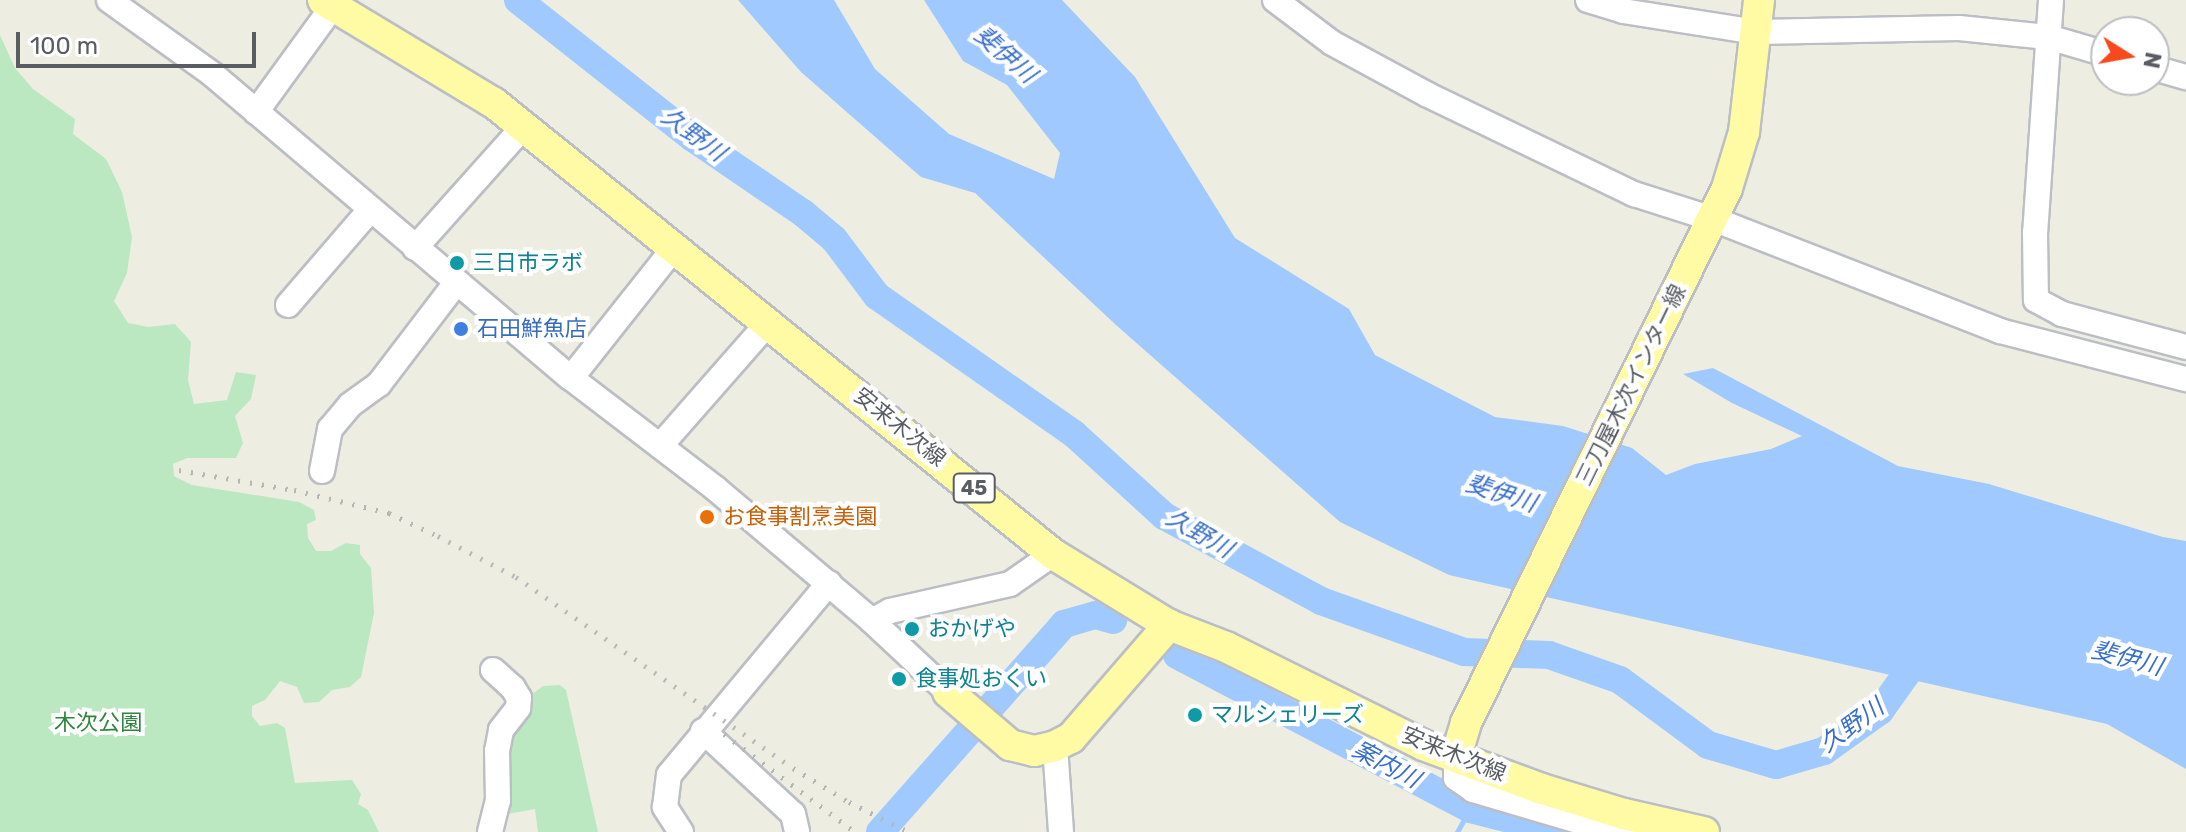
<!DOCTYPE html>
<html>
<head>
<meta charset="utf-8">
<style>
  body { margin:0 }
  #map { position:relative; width:2186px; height:832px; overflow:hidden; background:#eeede1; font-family:Rubik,"Noto Sans JP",sans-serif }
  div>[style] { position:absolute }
  .green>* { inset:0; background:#bbe8c0 }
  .water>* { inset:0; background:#a0caff }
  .stream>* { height:5px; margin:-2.5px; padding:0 2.5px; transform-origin:2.5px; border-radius:2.5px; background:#a0caff }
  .river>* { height:28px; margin:-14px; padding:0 14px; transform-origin:14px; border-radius:14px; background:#a0caff }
  .roads { filter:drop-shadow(2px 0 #bbbec4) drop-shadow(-2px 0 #bbbec4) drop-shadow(0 2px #bbbec4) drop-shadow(0 -2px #bbbec4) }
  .minor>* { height:24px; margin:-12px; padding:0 12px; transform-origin:12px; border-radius:12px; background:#fff }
  .major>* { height:30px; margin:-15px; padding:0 15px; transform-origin:15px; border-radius:15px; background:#fffba5 }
  .rail>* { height:5px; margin-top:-2.5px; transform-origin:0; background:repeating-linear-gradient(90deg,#b5b6b6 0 2px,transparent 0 12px) }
  .dots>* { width:22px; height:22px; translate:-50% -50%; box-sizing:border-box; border:4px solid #fff; border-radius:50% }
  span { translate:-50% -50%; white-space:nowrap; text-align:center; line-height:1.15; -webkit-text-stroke:8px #fff; paint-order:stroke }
  .shield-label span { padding:2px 6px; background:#fff; border:2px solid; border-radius:6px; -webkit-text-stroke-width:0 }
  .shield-label { font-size:20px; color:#595d63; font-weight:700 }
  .culture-label { font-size:22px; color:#0d838f }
  .left { translate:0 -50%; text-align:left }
  .shop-label { font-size:22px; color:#366cbe }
  .street-label { font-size:22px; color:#595d63 }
  .food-label { font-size:22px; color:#c56008 }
  .park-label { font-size:22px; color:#2e863d }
  .water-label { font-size:24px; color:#396fcc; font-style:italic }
  .north { position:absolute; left:2090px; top:16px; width:80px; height:80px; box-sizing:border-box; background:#fff; border:2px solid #bdbec1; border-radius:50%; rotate:101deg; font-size:22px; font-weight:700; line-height:32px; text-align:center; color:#595d63 }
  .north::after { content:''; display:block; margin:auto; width:28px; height:36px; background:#f6491e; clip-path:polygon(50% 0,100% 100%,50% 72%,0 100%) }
  .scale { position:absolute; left:16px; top:32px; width:240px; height:36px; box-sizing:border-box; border:4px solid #595d63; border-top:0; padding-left:10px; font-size:24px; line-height:28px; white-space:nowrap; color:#595d63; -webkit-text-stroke:6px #fff; paint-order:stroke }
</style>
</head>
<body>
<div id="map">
  <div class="green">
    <i style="clip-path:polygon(0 35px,15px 68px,33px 89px,75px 119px,73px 134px,106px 159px,122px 192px,132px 237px,127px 273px,114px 301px,128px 323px,148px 327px,175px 324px,191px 342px,188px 380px,194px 404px,227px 400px,236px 372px,256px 375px,251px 399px,235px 416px,243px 443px,236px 458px,187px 458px,173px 464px,174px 476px,192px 485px,299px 502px,314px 510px,316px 520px,307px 524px,308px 538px,316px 551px,331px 551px,346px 543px,360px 545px,360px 554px,371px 568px,374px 613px,361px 677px,350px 687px,332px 690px,319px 702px,304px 703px,297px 687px,280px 681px,265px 700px,252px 706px,252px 716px,260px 726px,277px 723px,285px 728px,295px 783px,352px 780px,361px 794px,358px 804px,368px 810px,379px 832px,0 832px)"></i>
    <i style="clip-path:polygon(560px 685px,566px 690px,598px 832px,538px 832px,535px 809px,503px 815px,505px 733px,531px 695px,543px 686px)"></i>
  </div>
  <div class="water">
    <i style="clip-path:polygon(738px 0,834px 0,875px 69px,949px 134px,1054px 179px,1060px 153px,1007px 85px,963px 61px,924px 0,1062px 0,1135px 77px,1235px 238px,1349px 309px,1375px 355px,1495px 417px,1563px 426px,1632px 448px,1666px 475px,1695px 464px,1771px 449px,1802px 436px,1732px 403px,1683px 374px,1713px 368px,1898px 466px,1989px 484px,2163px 537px,2186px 541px,2186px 769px,2107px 724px,1449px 575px,1340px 522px,1116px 325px,975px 193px,921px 177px,801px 72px)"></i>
  </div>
  <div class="stream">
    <i style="left:1457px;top:832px;width:26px;rotate:-61deg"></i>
  </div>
  <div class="river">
    <i style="left:518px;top:0;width:223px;rotate:38.3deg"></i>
    <i style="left:693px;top:138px;width:133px;rotate:34.3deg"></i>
    <i style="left:803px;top:213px;width:40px;rotate:40deg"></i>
    <i style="left:834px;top:239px;width:71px;rotate:53deg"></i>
    <i style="left:877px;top:296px;width:241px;rotate:35deg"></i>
    <i style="left:1074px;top:434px;width:122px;rotate:42.3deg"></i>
    <i style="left:1164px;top:516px;width:179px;rotate:28.4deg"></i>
    <i style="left:1321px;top:601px;width:152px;rotate:19.6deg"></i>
    <i style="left:1464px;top:652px;width:85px;rotate:2deg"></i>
    <i style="left:1549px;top:655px;width:75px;rotate:19.4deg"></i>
    <i style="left:1620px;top:680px;width:109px;rotate:36.5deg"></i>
    <i style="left:1708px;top:745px;width:71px;rotate:16.4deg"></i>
    <i style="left:1776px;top:765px;width:50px;rotate:-16.3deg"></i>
    <i style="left:1824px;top:751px;width:69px;rotate:-35.5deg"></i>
    <i style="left:1880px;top:711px;width:77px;rotate:-54.5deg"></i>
    <i style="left:1177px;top:655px;width:331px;rotate:27.7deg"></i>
    <i style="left:1470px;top:809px;width:93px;rotate:14.3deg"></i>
    <i style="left:880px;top:832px;width:278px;rotate:-48.5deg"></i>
    <i style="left:1064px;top:624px;width:33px;rotate:-16deg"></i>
    <i style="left:1096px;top:615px;width:18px;rotate:16deg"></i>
  </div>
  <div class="roads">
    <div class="minor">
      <i style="left:109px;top:0;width:127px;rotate:35.7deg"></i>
      <i style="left:212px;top:74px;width:470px;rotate:40.3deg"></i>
      <i style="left:571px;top:378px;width:183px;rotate:37.4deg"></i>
      <i style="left:716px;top:489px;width:204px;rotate:40.2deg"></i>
      <i style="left:872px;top:621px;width:104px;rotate:43.1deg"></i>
      <i style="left:1275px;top:0;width:71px;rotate:37deg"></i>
      <i style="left:1332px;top:43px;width:109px;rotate:28.4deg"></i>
      <i style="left:1428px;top:95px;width:229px;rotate:25.7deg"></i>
      <i style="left:1634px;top:194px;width:83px;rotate:17.6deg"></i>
      <i style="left:1713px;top:219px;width:308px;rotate:21.3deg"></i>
      <i style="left:2000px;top:331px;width:192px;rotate:14.5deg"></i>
      <i style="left:1588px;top:0;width:37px;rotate:17deg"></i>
      <i style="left:1623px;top:11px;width:136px;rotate:8.9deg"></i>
      <i style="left:1757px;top:32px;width:202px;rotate:-1.1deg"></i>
      <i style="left:1959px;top:28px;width:89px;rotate:5.8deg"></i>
      <i style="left:2048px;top:37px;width:60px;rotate:16.3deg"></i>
      <i style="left:2051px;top:0;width:233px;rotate:93.9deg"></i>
      <i style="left:2035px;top:232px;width:68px;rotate:89.2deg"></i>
      <i style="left:2036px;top:300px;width:30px;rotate:28deg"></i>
      <i style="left:2062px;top:314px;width:128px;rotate:14.9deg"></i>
      <i style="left:2154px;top:68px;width:33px;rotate:16deg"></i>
      <i style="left:256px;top:112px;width:131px;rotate:-54deg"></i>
      <i style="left:415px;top:248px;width:164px;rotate:-48.2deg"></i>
      <i style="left:288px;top:305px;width:125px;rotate:-49.2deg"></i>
      <i style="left:571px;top:378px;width:166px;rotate:-51.6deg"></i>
      <i style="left:660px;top:446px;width:164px;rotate:-48.7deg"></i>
      <i style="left:322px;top:471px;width:43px;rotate:-79.2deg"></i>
      <i style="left:330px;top:429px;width:31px;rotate:-50deg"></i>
      <i style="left:350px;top:405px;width:36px;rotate:-36deg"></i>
      <i style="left:379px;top:384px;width:127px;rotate:-52.7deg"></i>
      <i style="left:872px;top:621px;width:21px;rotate:-29deg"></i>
      <i style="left:890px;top:611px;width:123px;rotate:-12.7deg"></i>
      <i style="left:1010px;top:584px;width:52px;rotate:-34.9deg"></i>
      <i style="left:703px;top:731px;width:122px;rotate:42.7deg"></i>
      <i style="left:793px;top:814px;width:18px;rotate:77deg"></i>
      <i style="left:1055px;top:746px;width:86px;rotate:86deg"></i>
      <i style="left:1456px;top:756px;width:22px;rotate:90deg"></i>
      <i style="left:1456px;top:778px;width:21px;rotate:35deg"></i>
      <i style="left:1473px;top:790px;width:113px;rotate:16.5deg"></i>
      <i style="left:1581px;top:822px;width:49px;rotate:11.8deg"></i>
      <i style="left:490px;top:832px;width:32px;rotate:-76deg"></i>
      <i style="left:498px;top:801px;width:50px;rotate:-91.1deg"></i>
      <i style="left:497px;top:751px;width:21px;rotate:-79deg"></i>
      <i style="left:501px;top:730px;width:28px;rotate:-52deg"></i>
      <i style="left:518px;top:708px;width:10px;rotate:-84deg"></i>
      <i style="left:519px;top:698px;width:12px;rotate:-121deg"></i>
      <i style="left:513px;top:688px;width:27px;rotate:-138deg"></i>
      <i style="left:681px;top:832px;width:30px;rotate:-123deg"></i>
      <i style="left:665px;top:807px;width:32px;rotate:-83deg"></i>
      <i style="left:669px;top:775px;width:250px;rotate:-50.2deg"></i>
    </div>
    <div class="major">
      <i style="left:323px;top:0;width:200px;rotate:31.1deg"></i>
      <i style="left:494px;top:103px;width:718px;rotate:38.9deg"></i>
      <i style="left:1053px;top:554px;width:136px;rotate:31.5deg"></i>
      <i style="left:1169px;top:625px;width:61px;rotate:21.1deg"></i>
      <i style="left:1226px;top:647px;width:220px;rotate:26.4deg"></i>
      <i style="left:1423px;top:745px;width:127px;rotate:20.3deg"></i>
      <i style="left:1542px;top:789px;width:86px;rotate:17deg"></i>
      <i style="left:1624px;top:814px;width:82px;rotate:12.7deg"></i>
      <i style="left:948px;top:692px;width:82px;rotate:40.5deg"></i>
      <i style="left:1010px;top:745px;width:25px;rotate:14deg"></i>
      <i style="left:1034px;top:751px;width:22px;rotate:-13deg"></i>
      <i style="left:1055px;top:746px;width:18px;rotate:-27deg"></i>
      <i style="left:1071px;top:738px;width:150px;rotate:-49.1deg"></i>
      <i style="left:1456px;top:756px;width:34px;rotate:-73deg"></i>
      <i style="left:1466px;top:723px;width:595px;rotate:-63.99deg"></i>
      <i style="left:1727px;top:188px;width:59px;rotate:-73.1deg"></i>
      <i style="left:1744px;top:132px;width:133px;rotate:-83.5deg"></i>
    </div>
  </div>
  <div class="rail">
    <i style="left:179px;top:470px;width:117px;rotate:9.9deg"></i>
    <i style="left:294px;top:490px;width:98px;rotate:13.6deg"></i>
    <i style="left:389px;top:513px;width:54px;rotate:25.1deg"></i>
    <i style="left:438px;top:536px;width:88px;rotate:27.7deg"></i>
    <i style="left:516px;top:577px;width:336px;rotate:34.6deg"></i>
    <i style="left:793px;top:768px;width:66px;rotate:31.3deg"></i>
    <i style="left:849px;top:802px;width:67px;rotate:26.6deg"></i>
    <i style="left:724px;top:734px;width:164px;rotate:36.8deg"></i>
  </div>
  <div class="dots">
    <i style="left:457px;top:263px;background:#0f9aa8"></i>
    <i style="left:461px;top:329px;background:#3f7fe0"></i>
    <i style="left:707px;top:517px;background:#e8710a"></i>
    <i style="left:912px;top:629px;background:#0f9aa8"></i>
    <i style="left:899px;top:679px;background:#0f9aa8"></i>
    <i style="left:1195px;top:715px;background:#0f9aa8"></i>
  </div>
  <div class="shield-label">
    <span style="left:974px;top:488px">45</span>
  </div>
  <div class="culture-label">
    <span class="left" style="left:473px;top:263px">三日市ラボ</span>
    <span class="left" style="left:928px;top:629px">おかげや</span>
    <span class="left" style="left:915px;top:679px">食事処おくい</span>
    <span class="left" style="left:1211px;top:715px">マルシェリーズ</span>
  </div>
  <div class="shop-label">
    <span class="left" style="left:477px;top:329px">石田鮮魚店</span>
  </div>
  <div class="street-label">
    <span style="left:1631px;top:385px;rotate:-64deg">三刀屋木次インター線</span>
    <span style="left:900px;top:427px;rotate:39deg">安来木次線</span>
    <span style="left:1454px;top:754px;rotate:22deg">安来木次線</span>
  </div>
  <div class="food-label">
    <span class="left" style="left:723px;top:517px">お食事割烹美園</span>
  </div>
  <div class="park-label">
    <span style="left:98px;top:723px">木次公園</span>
  </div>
  <div class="water-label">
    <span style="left:1005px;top:55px;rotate:41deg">斐伊川</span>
    <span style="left:693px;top:135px;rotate:36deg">久野川</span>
    <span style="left:1501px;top:494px;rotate:18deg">斐伊川</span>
    <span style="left:1199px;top:534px;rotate:30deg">久野川</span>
    <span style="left:2127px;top:659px;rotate:15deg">斐伊川</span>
    <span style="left:1852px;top:726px;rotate:-36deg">久野川</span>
    <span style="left:1386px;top:765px;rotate:28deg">案内川</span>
  </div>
  <div class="north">N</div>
  <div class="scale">100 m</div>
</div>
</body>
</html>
